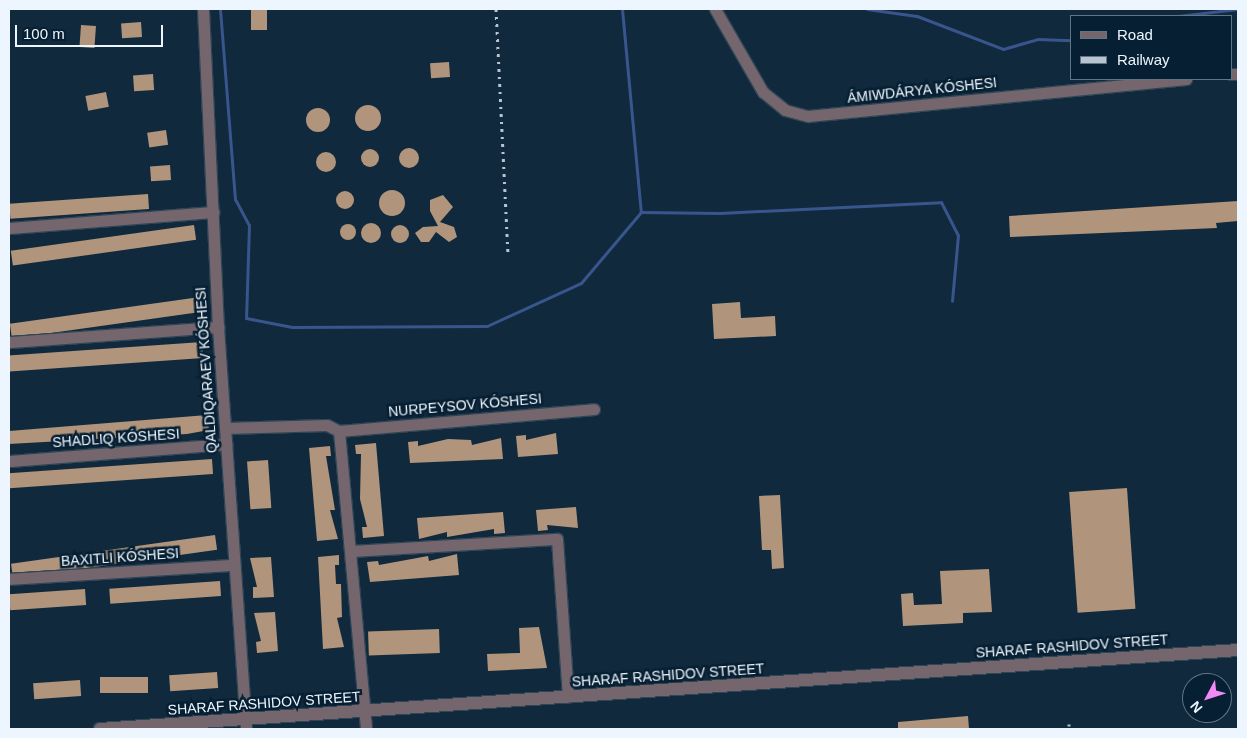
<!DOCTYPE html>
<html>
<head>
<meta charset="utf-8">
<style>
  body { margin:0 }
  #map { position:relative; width:1247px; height:738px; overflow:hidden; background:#10293c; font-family:Helvetica,sans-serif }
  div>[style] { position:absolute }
  .stream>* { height:3px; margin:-1.5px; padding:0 1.5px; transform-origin:1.5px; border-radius:1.5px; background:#39558d }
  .building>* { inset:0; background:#b0957c; transform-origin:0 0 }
  .round { border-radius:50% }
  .roads { filter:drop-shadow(1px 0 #2f4657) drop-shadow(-1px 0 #2f4657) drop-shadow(0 1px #2f4657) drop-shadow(0 -1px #2f4657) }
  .minor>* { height:11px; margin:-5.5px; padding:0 5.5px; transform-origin:5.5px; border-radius:5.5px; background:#75666e }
  .tertiary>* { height:12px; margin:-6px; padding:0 6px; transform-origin:6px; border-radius:6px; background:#75666e }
  .rail>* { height:3px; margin-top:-1.5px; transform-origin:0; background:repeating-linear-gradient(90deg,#b8c5d0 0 2.5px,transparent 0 7.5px) }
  span { translate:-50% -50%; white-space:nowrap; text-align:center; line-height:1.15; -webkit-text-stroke:5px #061f32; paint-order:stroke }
  .street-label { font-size:14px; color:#edf6fe }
  .frame { position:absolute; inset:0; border:10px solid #edf6fe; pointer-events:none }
  .legend { position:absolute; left:1070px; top:15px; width:162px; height:65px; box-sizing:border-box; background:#061f32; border:1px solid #627584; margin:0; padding:6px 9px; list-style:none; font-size:15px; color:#edf6fe }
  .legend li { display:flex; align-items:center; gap:10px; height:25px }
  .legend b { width:25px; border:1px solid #627584 }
  .north { position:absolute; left:1182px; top:673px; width:50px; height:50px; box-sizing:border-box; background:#061f32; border:1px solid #627584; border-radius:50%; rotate:230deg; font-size:14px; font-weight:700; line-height:20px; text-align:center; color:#edf6fe }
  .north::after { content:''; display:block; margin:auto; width:18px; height:22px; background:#f08bf5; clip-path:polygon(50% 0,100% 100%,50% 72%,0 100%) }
  .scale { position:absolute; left:15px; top:25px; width:148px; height:22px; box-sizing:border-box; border:2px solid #edf6fe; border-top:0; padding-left:6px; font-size:15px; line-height:18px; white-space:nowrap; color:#edf6fe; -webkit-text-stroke:4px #061f32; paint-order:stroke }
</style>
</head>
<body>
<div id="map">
  <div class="stream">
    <i style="left:220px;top:9px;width:191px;rotate:85.5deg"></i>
    <i style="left:235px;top:199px;width:30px;rotate:62deg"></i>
    <i style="left:249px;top:225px;width:93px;rotate:91.8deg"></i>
    <i style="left:246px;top:318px;width:47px;rotate:11.1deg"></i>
    <i style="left:292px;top:327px;width:195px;rotate:-0.3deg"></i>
    <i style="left:487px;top:326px;width:103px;rotate:-24.6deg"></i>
    <i style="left:581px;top:283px;width:93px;rotate:-49.8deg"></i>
    <i style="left:641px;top:212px;width:79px;rotate:0.7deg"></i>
    <i style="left:720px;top:213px;width:221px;rotate:-2.8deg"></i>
    <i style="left:941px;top:202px;width:37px;rotate:63deg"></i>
    <i style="left:958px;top:235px;width:66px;rotate:95.2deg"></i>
    <i style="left:622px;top:9px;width:204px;rotate:84.7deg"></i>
    <i style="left:867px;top:9px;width:50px;rotate:8deg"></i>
    <i style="left:917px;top:16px;width:92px;rotate:21deg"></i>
    <i style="left:1003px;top:49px;width:36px;rotate:-16deg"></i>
    <i style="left:1038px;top:39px;width:33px;rotate:2deg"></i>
    <i style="left:1178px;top:16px;width:60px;rotate:-6.7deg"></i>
  </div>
  <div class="building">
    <i style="left:251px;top:9px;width:16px;height:21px"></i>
    <i style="left:141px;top:22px;width:15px;height:20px;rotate:86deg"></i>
    <i style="left:81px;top:25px;width:15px;height:22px;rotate:4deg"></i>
    <i style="left:449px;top:62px;width:15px;height:19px;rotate:86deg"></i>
    <i style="left:153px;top:74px;width:16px;height:20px;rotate:86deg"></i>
    <i style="left:106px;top:92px;width:15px;height:21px;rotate:79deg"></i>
    <i class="round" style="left:355px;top:105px;width:26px;height:26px"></i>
    <i class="round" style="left:306px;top:108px;width:24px;height:24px"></i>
    <i style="left:166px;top:130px;width:15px;height:19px;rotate:82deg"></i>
    <i class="round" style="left:399px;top:148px;width:20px;height:20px"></i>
    <i class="round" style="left:361px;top:149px;width:18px;height:18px"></i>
    <i class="round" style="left:316px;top:152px;width:20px;height:20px"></i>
    <i style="left:170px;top:165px;width:15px;height:20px;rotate:86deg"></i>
    <i class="round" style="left:379px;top:190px;width:26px;height:26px"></i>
    <i class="round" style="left:336px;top:191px;width:18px;height:18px"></i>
    <i style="left:148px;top:194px;width:15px;height:139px;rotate:86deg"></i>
    <i style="clip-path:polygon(443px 195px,453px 207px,440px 222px,454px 227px,457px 237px,449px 242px,436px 232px,429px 242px,421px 242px,415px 233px,423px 227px,438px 226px,430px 211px,430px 200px)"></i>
    <i style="clip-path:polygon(1238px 201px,1238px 221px,1216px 223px,1217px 228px,1010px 237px,1009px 216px)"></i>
    <i class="round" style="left:361px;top:223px;width:20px;height:20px"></i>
    <i class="round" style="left:340px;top:224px;width:16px;height:16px"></i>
    <i style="left:194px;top:225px;width:15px;height:185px;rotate:82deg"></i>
    <i class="round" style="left:391px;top:225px;width:18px;height:18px"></i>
    <i style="left:200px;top:297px;width:15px;height:192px;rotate:82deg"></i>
    <i style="clip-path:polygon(740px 302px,741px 318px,775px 316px,776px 336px,714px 339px,712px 304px)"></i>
    <i style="left:202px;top:342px;width:16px;height:194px;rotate:86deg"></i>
    <i style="clip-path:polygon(207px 415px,209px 430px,187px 434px,9px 444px,9px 431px)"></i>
    <i style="clip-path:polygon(556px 433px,558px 454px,518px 457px,516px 436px,526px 435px,526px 440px)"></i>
    <i style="clip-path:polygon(501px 438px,503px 459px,410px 463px,408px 442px,418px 441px,418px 446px,448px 439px,471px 440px,472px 445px)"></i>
    <i style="clip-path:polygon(376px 443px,384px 536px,363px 538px,362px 527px,367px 527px,360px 499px,361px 454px,356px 454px,355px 445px)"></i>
    <i style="clip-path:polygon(330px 446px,331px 456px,326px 456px,335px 510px,330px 510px,338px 539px,317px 541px,309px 448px)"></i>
    <i style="left:212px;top:459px;width:15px;height:204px;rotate:86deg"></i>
    <i style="left:268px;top:460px;width:48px;height:21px;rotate:86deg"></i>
    <i style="left:1127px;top:488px;width:121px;height:58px;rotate:86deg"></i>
    <i style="clip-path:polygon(780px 495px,784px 568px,772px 569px,771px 550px,762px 550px,759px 496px)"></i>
    <i style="clip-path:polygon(576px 507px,578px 528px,547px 525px,548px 530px,538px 531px,536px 510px)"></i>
    <i style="clip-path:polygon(503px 512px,505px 533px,494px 534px,494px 529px,447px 537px,447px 532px,419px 539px,417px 518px)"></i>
    <i style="left:215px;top:535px;width:15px;height:206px;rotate:82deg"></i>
    <i style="clip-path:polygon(457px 554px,459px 575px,370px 582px,367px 562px,378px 561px,379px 565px,428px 556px,429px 561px)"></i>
    <i style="clip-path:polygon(339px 555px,339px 565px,335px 565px,336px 584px,341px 584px,342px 617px,337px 618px,344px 647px,323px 649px,318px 557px)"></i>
    <i style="clip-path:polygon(271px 557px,274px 597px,253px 598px,253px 587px,257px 587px,250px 558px)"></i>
    <i style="clip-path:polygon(989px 569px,992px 612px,963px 613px,963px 623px,903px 626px,901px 594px,913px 593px,914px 605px,942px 604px,940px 571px)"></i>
    <i style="left:220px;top:581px;width:15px;height:111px;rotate:86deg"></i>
    <i style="left:85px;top:589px;width:16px;height:76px;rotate:86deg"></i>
    <i style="clip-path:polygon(275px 612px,278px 651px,257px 653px,256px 642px,261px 641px,254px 613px)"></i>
    <i style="clip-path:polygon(539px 627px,547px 668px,488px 671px,487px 654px,520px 653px,519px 628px)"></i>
    <i style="left:439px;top:629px;width:24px;height:71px;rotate:88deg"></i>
    <i style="left:217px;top:672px;width:16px;height:48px;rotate:86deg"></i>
    <i style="left:148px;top:677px;width:16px;height:48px;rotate:90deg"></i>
    <i style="left:80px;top:680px;width:16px;height:47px;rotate:86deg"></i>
    <i style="clip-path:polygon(968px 716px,969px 729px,898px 729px,898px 722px)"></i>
  </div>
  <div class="roads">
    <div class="minor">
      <i style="left:203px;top:9px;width:318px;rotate:87.3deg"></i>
      <i style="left:218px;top:327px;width:403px;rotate:86deg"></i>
      <i style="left:715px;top:9px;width:96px;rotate:60deg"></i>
      <i style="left:763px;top:92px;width:28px;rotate:39deg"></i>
      <i style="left:785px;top:110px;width:24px;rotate:15deg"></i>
      <i style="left:808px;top:116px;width:380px;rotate:-5.6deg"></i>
      <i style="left:1231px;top:74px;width:7px"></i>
      <i style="left:9px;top:228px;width:205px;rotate:-4.5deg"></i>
      <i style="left:9px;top:342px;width:210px;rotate:-4.1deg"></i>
      <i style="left:226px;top:428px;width:101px;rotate:-1.7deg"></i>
      <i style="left:327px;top:425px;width:13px;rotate:27deg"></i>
      <i style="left:339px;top:431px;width:256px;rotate:-4.9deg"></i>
      <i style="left:339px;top:431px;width:299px;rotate:84.8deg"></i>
      <i style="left:9px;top:461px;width:218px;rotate:-4.5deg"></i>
      <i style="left:353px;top:551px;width:204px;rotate:-3.4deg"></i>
      <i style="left:557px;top:539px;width:158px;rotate:86deg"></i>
      <i style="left:9px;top:579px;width:224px;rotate:-3.6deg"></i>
    </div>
    <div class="tertiary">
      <i style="left:100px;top:729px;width:1141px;rotate:-3.97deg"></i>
    </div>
  </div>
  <div class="rail">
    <i style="left:496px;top:9px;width:243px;rotate:87.2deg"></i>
    <i style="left:1069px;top:724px;width:5px;rotate:90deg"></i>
  </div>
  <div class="street-label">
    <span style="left:922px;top:90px;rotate:-6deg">ÁMIWDÁRYA KÓSHESI</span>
    <span style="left:206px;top:370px;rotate:-94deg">QALDIQARAEV KÓSHESI</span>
    <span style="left:465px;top:405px;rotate:-5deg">NURPEYSOV KÓSHESI</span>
    <span style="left:116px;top:438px;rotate:-4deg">SHADLIQ KÓSHESI</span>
    <span style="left:120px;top:557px;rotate:-4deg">BAXITLI KÓSHESI</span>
    <span style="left:1072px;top:646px;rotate:-4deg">SHARAF RASHIDOV STREET</span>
    <span style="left:668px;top:675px;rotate:-4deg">SHARAF RASHIDOV STREET</span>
    <span style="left:264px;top:703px;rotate:-4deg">SHARAF RASHIDOV STREET</span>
  </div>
  <div class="frame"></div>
  <ul class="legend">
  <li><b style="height:6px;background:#75666e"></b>Road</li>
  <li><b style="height:6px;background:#b8c5d0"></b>Railway</li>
  </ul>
  <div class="north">N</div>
  <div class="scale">100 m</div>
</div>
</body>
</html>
